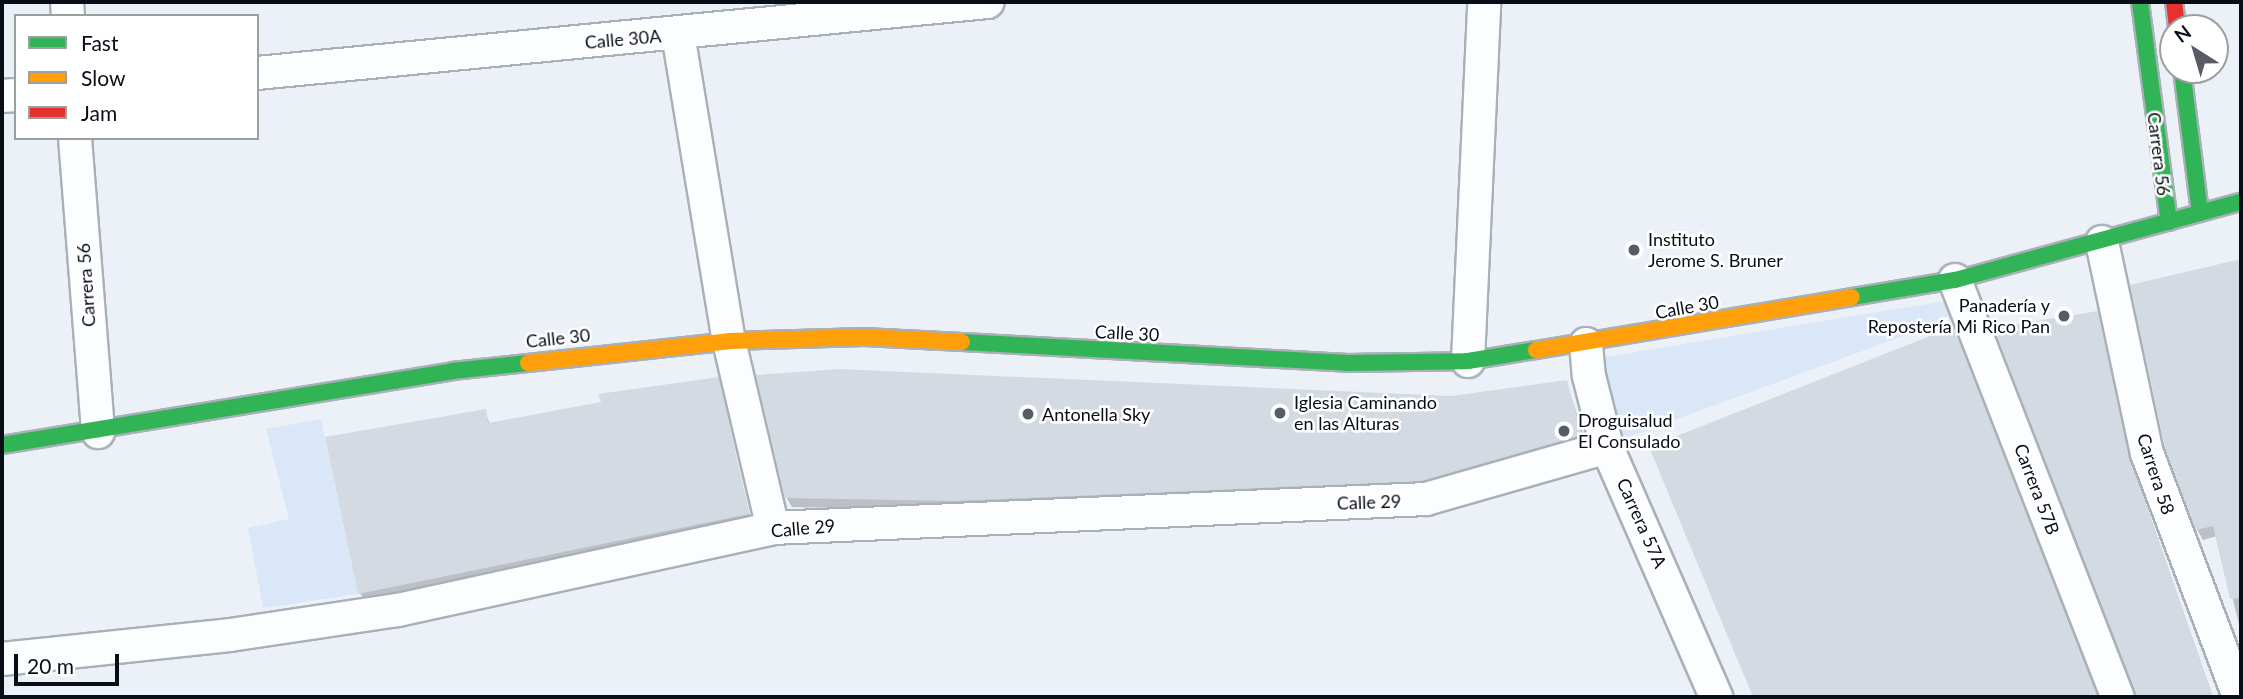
<!DOCTYPE html>
<html>
<head>
<meta charset="utf-8">
<style>
  body { margin:0 }
  #map { position:relative; width:2243px; height:699px; overflow:hidden; background:#ecf1f7; font-family:Lato,sans-serif }
  div>[style] { position:absolute }
  .green>* { inset:0; background:#d9e7f9 }
  .shadow>* { inset:0; background:#0003 }
  .building>* { inset:0; background:#d4dae2 }
  .roads { filter:drop-shadow(2px 0 #aab0b7) drop-shadow(-2px 0 #aab0b7) drop-shadow(0 2px #aab0b7) drop-shadow(0 -2px #aab0b7) }
  .street>* { height:32px; margin:-16px; padding:0 16px; transform-origin:16px; border-radius:16px; background:#fcfdfe }
  .fast>* { height:16px; margin:-8px; padding:0 8px; transform-origin:8px; border-radius:8px; background:#30b455 }
  .slow>* { height:16px; margin:-8px; padding:0 8px; transform-origin:8px; border-radius:8px; background:#ff9f0a }
  .jam>* { height:16px; margin:-8px; padding:0 8px; transform-origin:8px; border-radius:8px; background:#e5322d }
  .dots>* { width:19px; height:19px; translate:-50% -50%; box-sizing:border-box; border:4px solid #fff; border-radius:50% }
  span { translate:-50% -50%; white-space:nowrap; text-align:center; line-height:1.15; -webkit-text-stroke:5px #fff; paint-order:stroke }
  .street-label { font-size:18px; color:#080e17 }
  .poi-label { font-size:18px; color:#080e17 }
  .left { translate:0 -50%; text-align:left }
  .right { translate:-100% -50%; text-align:right }
  .frame { position:absolute; inset:0; border:4px solid #080e17; pointer-events:none }
  .legend { position:absolute; left:14px; top:14px; width:245px; height:126px; box-sizing:border-box; background:#fff; border:2px solid #9c9fa2; margin:0; padding:9px 12px; list-style:none; font-size:21px; color:#080e17 }
  .legend li { display:flex; align-items:center; gap:14px; height:35px }
  .legend b { width:35px; border:2px solid #9c9fa2 }
  .north { position:absolute; left:2159px; top:14px; width:70px; height:70px; box-sizing:border-box; background:#fff; border:2px solid #9c9fa2; border-radius:50%; rotate:323deg; font-size:19px; font-weight:700; line-height:28px; text-align:center; color:#080e17 }
  .north::after { content:''; display:block; margin:auto; width:24px; height:32px; background:#585d65; clip-path:polygon(50% 0,100% 100%,50% 72%,0 100%) }
  .scale { position:absolute; left:14px; top:654px; width:105px; height:32px; box-sizing:border-box; border:4px solid #080e17; border-top:0; padding-left:9px; font-size:21px; line-height:24px; white-space:nowrap; color:#080e17; -webkit-text-stroke:5px #fff; paint-order:stroke }
</style>
</head>
<body>
<div id="map">
  <div class="green">
    <i style="clip-path:polygon(1946px 301px,1952px 318px,1620px 440px,1599px 358px)"></i>
    <i style="clip-path:polygon(321px 419px,358px 594px,263px 608px,248px 528px,289px 519px,266px 429px)"></i>
  </div>
  <div class="shadow">
    <i style="clip-path:polygon(2241px 261px,2241px 632px,2217px 536px,2203px 540px,2197px 529px,2132px 286px)"></i>
    <i style="clip-path:polygon(2097px 312px,2134px 470px,2213px 697px,2137px 697px)"></i>
    <i style="clip-path:polygon(1957px 338px,2098px 697px,1755px 697px,1652px 448px)"></i>
    <i style="clip-path:polygon(718px 379px,751px 521px,364px 600px,360px 593px,485px 411px,490px 425px)"></i>
    <i style="clip-path:polygon(1566px 381px,1587px 445px,1429px 490px,962px 511px,792px 507px,786px 497px)"></i>
  </div>
  <div class="building">
    <i style="clip-path:polygon(2241px 259px,2241px 598px,2230px 599px,2213px 526px,2196px 530px,2165px 448px,2130px 285px)"></i>
    <i style="clip-path:polygon(2098px 311px,2130px 459px,2213px 697px,2136px 697px,1994px 328px)"></i>
    <i style="clip-path:polygon(1953px 327px,2098px 697px,1753px 697px,1649px 447px)"></i>
    <i style="clip-path:polygon(839px 369px,1451px 396px,1567px 380px,1582px 435px,1423px 481px,955px 501px,785px 498px,756px 375px)"></i>
    <i style="clip-path:polygon(719px 377px,749px 514px,358px 594px,325px 437px,486px 409px,488px 423px,601px 402px,598px 394px)"></i>
  </div>
  <div class="roads">
    <div class="street">
      <i style="left:67px;top:2px;width:14px;rotate:86deg"></i>
      <i style="left:678px;top:34px;width:311px;rotate:80.6deg"></i>
      <i style="left:729px;top:341px;width:192px;rotate:76.8deg"></i>
      <i style="left:257px;top:73px;width:734px;rotate:-5.55deg"></i>
      <i style="left:2px;top:96px;width:14px;rotate:-4deg"></i>
      <i style="left:75px;top:138px;width:295px;rotate:85.5deg"></i>
      <i style="left:2102px;top:242px;width:216px;rotate:78deg"></i>
      <i style="left:2147px;top:453px;width:261px;rotate:69.3deg"></i>
      <i style="left:1955px;top:280px;width:448px;rotate:68.7deg"></i>
      <i style="left:1586px;top:344px;width:32px;rotate:85deg"></i>
      <i style="left:1589px;top:376px;width:73px;rotate:75.8deg"></i>
      <i style="left:1607px;top:447px;width:273px;rotate:66.4deg"></i>
      <i style="left:1468px;top:361px;width:359px;rotate:-87.4deg"></i>
      <i style="left:2px;top:659px;width:229px;rotate:-6deg"></i>
      <i style="left:230px;top:635px;width:170px;rotate:-8.5deg"></i>
      <i style="left:398px;top:610px;width:384px;rotate:-12.3deg"></i>
      <i style="left:773px;top:528px;width:654px;rotate:-2.54deg"></i>
      <i style="left:1426px;top:499px;width:188px;rotate:-16deg"></i>
    </div>
    <div class="fast">
      <i style="left:2140px;top:2px;width:222px;rotate:82.5deg"></i>
      <i style="left:2182px;top:70px;width:144px;rotate:82.8deg"></i>
      <i style="left:1852px;top:297px;width:104px;rotate:-9.4deg"></i>
      <i style="left:1955px;top:280px;width:296px;rotate:-15.3deg"></i>
      <i style="left:962px;top:342px;width:386px;rotate:3.1deg"></i>
      <i style="left:1347px;top:363px;width:121px;rotate:-0.9deg"></i>
      <i style="left:1468px;top:361px;width:69px;rotate:-9.2deg"></i>
      <i style="left:2px;top:445px;width:456px;rotate:-9.3deg"></i>
      <i style="left:452px;top:371px;width:76px;rotate:-6deg"></i>
    </div>
    <div class="slow">
      <i style="left:1536px;top:350px;width:320px;rotate:-9.5deg"></i>
      <i style="left:528px;top:363px;width:202px;rotate:-6.2deg"></i>
      <i style="left:729px;top:341px;width:135px;rotate:-1.7deg"></i>
      <i style="left:864px;top:337px;width:98px;rotate:2.9deg"></i>
    </div>
    <div class="jam">
      <i style="left:2174px;top:2px;width:26px;rotate:83deg"></i>
    </div>
  </div>
  <div class="dots">
    <i style="left:1634px;top:250px;background:#585d65"></i>
    <i style="left:2064px;top:316px;background:#585d65"></i>
    <i style="left:1280px;top:413px;background:#585d65"></i>
    <i style="left:1028px;top:414px;background:#585d65"></i>
    <i style="left:1564px;top:431px;background:#585d65"></i>
  </div>
  <div class="street-label">
    <span style="left:623px;top:39px;rotate:-5deg">Calle 30A</span>
    <span style="left:2159px;top:154px;rotate:83deg">Carrera 56</span>
    <span style="left:86px;top:285px;rotate:-94deg">Carrera 56</span>
    <span style="left:1687px;top:307px;rotate:-10deg">Calle 30</span>
    <span style="left:1127px;top:333px;rotate:3deg">Calle 30</span>
    <span style="left:558px;top:338px;rotate:-6deg">Calle 30</span>
    <span style="left:2156px;top:474px;rotate:72deg">Carrera 58</span>
    <span style="left:2037px;top:489px;rotate:69deg">Carrera 57B</span>
    <span style="left:1369px;top:502px;rotate:-2deg">Calle 29</span>
    <span style="left:1642px;top:523px;rotate:66deg">Carrera 57A</span>
    <span style="left:803px;top:528px;rotate:-5deg">Calle 29</span>
  </div>
  <div class="poi-label">
    <span class="left" style="left:1648px;top:250px">Instituto<br>Jerome S. Bruner</span>
    <span class="right" style="left:2050px;top:316px">Panadería y<br>Repostería Mi Rico Pan</span>
    <span class="left" style="left:1294px;top:413px">Iglesia Caminando<br>en las Alturas</span>
    <span class="left" style="left:1042px;top:414px">Antonella Sky</span>
    <span class="left" style="left:1578px;top:431px">Droguisalud<br>El Consulado</span>
  </div>
  <div class="frame"></div>
  <ul class="legend">
  <li><b style="height:9px;background:#30b455"></b>Fast</li>
  <li><b style="height:9px;background:#ff9f0a"></b>Slow</li>
  <li><b style="height:9px;background:#e5322d"></b>Jam</li>
  </ul>
  <div class="north">N</div>
  <div class="scale">20 m</div>
</div>
</body>
</html>
